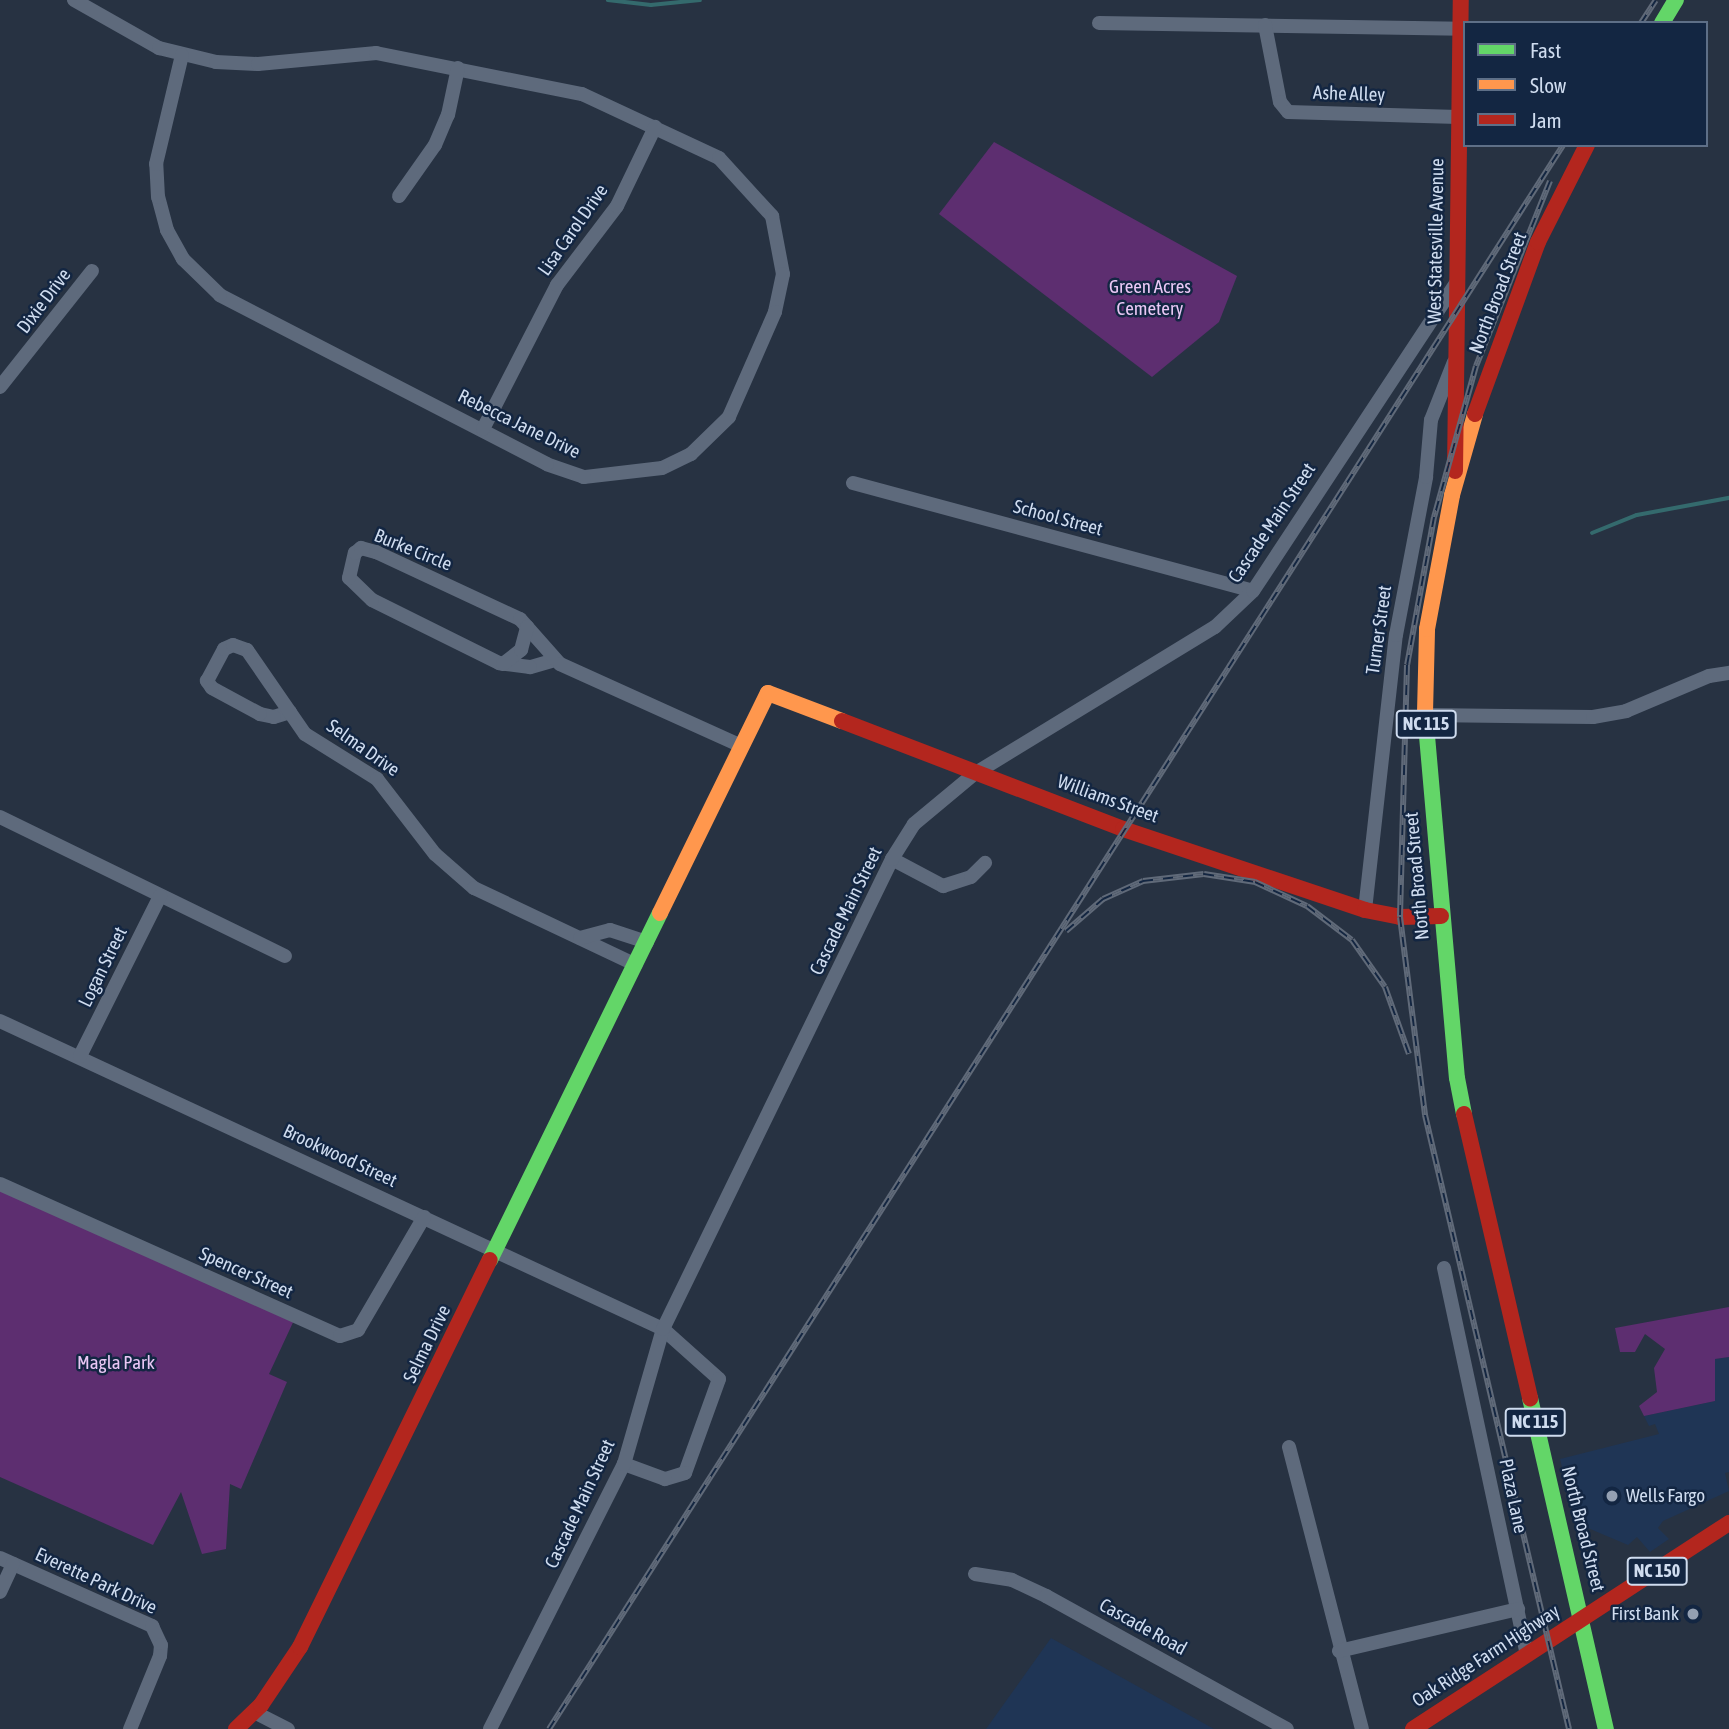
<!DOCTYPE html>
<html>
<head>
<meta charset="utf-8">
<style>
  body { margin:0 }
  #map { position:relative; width:1729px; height:1729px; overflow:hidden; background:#273242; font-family:"Asap Condensed",sans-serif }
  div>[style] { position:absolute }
  .built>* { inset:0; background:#1f3555 }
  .green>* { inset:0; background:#5d2e70 }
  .stream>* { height:3.5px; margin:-1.75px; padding:0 1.75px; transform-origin:1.75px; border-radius:1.75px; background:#346a6d }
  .street>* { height:14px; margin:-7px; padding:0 7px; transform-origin:7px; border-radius:7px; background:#5e6a7c }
  .fast>* { height:16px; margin:-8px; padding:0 8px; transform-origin:8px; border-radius:8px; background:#63d668 }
  .slow>* { height:16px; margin:-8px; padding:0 8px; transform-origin:8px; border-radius:8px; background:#ff974d }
  .jam>* { height:16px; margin:-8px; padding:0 8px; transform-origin:8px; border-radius:8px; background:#b3261e }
  .rail>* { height:6px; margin-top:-3px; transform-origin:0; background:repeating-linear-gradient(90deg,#132642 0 10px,#606a79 0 20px); box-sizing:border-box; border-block:2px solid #606a79 }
  .dots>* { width:19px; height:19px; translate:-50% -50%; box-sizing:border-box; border:4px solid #132642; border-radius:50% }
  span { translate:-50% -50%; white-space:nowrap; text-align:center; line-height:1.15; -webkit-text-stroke:5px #132642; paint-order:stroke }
  .shield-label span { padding:2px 5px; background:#132642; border:2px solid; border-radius:5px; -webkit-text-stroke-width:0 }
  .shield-label { font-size:18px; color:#cfdcef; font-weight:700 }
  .street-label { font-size:19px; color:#cfdcef }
  .park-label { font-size:19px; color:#eac7f5 }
  .poi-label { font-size:19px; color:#cfdcef }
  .left { translate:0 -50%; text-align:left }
  .right { translate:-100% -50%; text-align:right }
  .legend { position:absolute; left:1463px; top:21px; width:245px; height:126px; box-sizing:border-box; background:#132642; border:2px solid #5e6f87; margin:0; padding:9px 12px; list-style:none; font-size:21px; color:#cfdcef }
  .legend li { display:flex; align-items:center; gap:14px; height:35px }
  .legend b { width:35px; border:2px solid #5e6f87 }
</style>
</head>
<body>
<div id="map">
  <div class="built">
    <i style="clip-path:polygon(1729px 1357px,1729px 1472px,1725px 1473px,1729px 1491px,1663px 1521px,1658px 1528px,1669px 1539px,1650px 1552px,1637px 1537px,1628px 1545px,1576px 1523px,1560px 1459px,1659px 1434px,1655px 1424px,1649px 1426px,1644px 1416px,1715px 1401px,1715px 1359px)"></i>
    <i style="clip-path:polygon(1051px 1638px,1214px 1729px,986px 1729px)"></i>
  </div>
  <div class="green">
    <i style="clip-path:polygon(994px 142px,1237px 276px,1219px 322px,1152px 377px,939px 214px)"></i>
    <i style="clip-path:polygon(0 1184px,296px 1316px,269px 1374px,287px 1382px,241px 1489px,230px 1484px,226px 1549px,202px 1554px,181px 1492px,153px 1545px,0 1477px)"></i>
    <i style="clip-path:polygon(1729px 1307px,1729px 1357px,1715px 1359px,1715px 1401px,1644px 1416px,1639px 1406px,1657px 1392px,1654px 1368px,1665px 1349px,1645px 1334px,1635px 1352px,1620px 1352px,1615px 1328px)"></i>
  </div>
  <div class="stream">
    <i style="left:608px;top:0;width:43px;rotate:6.6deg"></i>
    <i style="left:651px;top:5px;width:49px;rotate:-5.8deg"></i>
    <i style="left:1592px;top:533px;width:48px;rotate:-21.8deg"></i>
    <i style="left:1637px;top:515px;width:94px;rotate:-10.5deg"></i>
  </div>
  <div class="street">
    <i style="left:74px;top:0;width:98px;rotate:29.5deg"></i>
    <i style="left:159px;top:48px;width:59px;rotate:13.8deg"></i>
    <i style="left:216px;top:62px;width:42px;rotate:2.7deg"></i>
    <i style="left:258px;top:64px;width:119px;rotate:-5.3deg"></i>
    <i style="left:376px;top:53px;width:210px;rotate:11.3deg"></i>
    <i style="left:582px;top:94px;width:151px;rotate:25deg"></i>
    <i style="left:719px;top:158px;width:79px;rotate:47.6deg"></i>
    <i style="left:772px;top:216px;width:59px;rotate:79.3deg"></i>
    <i style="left:783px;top:274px;width:39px;rotate:102deg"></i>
    <i style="left:775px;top:312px;width:115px;rotate:113.7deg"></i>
    <i style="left:729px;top:417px;width:53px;rotate:135.8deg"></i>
    <i style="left:691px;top:454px;width:32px;rotate:154deg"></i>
    <i style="left:662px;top:468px;width:79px;rotate:173.4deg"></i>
    <i style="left:584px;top:477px;width:39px;rotate:-161deg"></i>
    <i style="left:547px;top:464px;width:368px;rotate:-152.7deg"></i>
    <i style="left:220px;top:295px;width:52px;rotate:-135.8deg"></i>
    <i style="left:183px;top:259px;width:33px;rotate:-119deg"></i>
    <i style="left:167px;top:230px;width:34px;rotate:-105deg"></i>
    <i style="left:158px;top:197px;width:33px;rotate:-93deg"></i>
    <i style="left:156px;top:164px;width:112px;rotate:-76.6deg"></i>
    <i style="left:1099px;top:23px;width:362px;rotate:0.9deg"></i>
    <i style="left:1265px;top:25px;width:78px;rotate:79deg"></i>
    <i style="left:1280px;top:102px;width:13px;rotate:51deg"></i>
    <i style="left:1288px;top:112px;width:170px;rotate:1.7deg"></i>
    <i style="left:399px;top:196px;width:62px;rotate:-54.8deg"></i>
    <i style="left:435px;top:145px;width:33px;rotate:-67deg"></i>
    <i style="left:448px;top:115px;width:48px;rotate:-78deg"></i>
    <i style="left:0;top:387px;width:148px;rotate:-51.6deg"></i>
    <i style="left:483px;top:429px;width:162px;rotate:-62.8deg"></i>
    <i style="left:557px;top:285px;width:99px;rotate:-52.8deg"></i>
    <i style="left:617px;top:206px;width:88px;rotate:-64.3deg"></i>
    <i style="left:853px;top:483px;width:414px;rotate:15.1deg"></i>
    <i style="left:555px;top:660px;width:26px;rotate:164deg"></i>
    <i style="left:530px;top:667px;width:31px;rotate:-173deg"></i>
    <i style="left:499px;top:663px;width:142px;rotate:-153.6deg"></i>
    <i style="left:372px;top:600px;width:32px;rotate:-136deg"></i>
    <i style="left:349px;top:578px;width:26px;rotate:-77deg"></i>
    <i style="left:355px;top:553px;width:8px;rotate:-40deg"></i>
    <i style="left:361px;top:548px;width:16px;rotate:15deg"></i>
    <i style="left:376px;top:552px;width:159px;rotate:25deg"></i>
    <i style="left:520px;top:619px;width:60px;rotate:48.4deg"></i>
    <i style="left:560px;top:664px;width:200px;rotate:24.3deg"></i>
    <i style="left:503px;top:664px;width:23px;rotate:-38deg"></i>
    <i style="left:521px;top:650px;width:24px;rotate:-75deg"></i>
    <i style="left:290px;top:712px;width:17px;rotate:163deg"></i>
    <i style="left:274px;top:717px;width:14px;rotate:-168deg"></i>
    <i style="left:260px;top:714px;width:55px;rotate:-151.6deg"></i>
    <i style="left:212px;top:688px;width:9px;rotate:-126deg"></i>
    <i style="left:207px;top:681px;width:36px;rotate:-62deg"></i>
    <i style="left:224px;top:649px;width:10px;rotate:-24deg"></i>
    <i style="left:233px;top:645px;width:15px;rotate:20deg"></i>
    <i style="left:247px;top:650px;width:102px;rotate:55.4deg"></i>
    <i style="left:305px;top:734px;width:85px;rotate:32deg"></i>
    <i style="left:377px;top:779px;width:95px;rotate:52.3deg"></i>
    <i style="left:435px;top:854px;width:52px;rotate:41.1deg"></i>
    <i style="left:474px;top:888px;width:179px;rotate:25.4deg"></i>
    <i style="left:1425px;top:715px;width:168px;rotate:0.7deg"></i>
    <i style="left:1593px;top:717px;width:34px;rotate:-10deg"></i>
    <i style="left:1626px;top:711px;width:90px;rotate:-22.9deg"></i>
    <i style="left:1709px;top:676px;width:20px;rotate:-9deg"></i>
    <i style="left:0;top:817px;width:317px;rotate:26deg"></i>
    <i style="left:892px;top:859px;width:58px;rotate:27.9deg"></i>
    <i style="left:943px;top:886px;width:29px;rotate:-18deg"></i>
    <i style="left:971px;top:877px;width:20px;rotate:-45deg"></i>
    <i style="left:1365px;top:910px;width:277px;rotate:-83.6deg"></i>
    <i style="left:1396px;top:635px;width:161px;rotate:-79.2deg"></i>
    <i style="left:1426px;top:477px;width:57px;rotate:-85deg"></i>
    <i style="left:1431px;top:420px;width:62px;rotate:-68.4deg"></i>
    <i style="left:580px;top:938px;width:31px;rotate:-15deg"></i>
    <i style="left:610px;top:930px;width:39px;rotate:18deg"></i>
    <i style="left:0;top:1021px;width:731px;rotate:24.92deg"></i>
    <i style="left:663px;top:1329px;width:75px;rotate:41.8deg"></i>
    <i style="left:719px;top:1379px;width:100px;rotate:109.9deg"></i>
    <i style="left:685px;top:1473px;width:21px;rotate:163deg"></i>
    <i style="left:665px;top:1479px;width:44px;rotate:-159.9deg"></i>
    <i style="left:80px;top:1056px;width:179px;rotate:-63.4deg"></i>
    <i style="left:0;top:1184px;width:372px;rotate:24.1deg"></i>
    <i style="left:340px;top:1336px;width:19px;rotate:-18deg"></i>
    <i style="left:358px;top:1330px;width:131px;rotate:-59.7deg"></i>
    <i style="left:1444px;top:1268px;width:395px;rotate:77.9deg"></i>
    <i style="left:1289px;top:1447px;width:291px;rotate:75.5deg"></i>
    <i style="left:0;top:1558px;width:167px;rotate:24.1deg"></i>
    <i style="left:152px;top:1626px;width:21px;rotate:65deg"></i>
    <i style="left:161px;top:1645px;width:11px;rotate:95deg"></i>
    <i style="left:160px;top:1656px;width:79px;rotate:112.3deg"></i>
    <i style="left:975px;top:1574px;width:37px;rotate:9deg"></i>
    <i style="left:1012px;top:1580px;width:38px;rotate:25deg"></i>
    <i style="left:1046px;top:1596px;width:275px;rotate:28.9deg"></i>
    <i style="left:0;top:1592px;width:31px;rotate:-65deg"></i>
    <i style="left:1339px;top:1651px;width:184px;rotate:-13.2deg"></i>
    <i style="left:254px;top:1712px;width:38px;rotate:27deg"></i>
    <i style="left:490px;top:1729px;width:297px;rotate:-63.2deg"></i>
    <i style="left:624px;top:1464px;width:141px;rotate:-73.9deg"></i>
    <i style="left:663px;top:1329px;width:523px;rotate:-64.02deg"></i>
    <i style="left:892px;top:859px;width:41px;rotate:-57.8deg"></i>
    <i style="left:914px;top:824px;width:78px;rotate:-39.8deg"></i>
    <i style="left:974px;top:774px;width:282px;rotate:-31.4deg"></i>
    <i style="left:1215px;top:627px;width:52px;rotate:-43.5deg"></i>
    <i style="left:1253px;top:591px;width:370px;rotate:-56.6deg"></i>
  </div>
  <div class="fast">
    <i style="left:1662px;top:23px;width:27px;rotate:-59deg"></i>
    <i style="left:1425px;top:713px;width:366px;rotate:85deg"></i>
    <i style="left:1457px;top:1078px;width:37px;rotate:79deg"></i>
    <i style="left:490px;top:1260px;width:386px;rotate:-63.9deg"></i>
    <i style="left:1530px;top:1398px;width:340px;rotate:77.1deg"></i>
  </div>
  <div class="slow">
    <i style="left:1425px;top:713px;width:84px;rotate:-88.6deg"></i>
    <i style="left:1427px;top:629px;width:136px;rotate:-79.4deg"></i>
    <i style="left:1452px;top:495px;width:84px;rotate:-74.1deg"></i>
    <i style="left:660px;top:913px;width:245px;rotate:-63.9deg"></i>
    <i style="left:768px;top:693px;width:79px;rotate:20.7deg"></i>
  </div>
  <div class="jam">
    <i style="left:1475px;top:414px;width:183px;rotate:-69.9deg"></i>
    <i style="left:1538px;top:242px;width:109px;rotate:-63.2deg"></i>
    <i style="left:1455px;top:471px;width:471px;rotate:-89.3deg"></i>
    <i style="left:842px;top:721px;width:301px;rotate:21deg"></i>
    <i style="left:1123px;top:829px;width:255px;rotate:18.5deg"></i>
    <i style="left:1365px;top:910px;width:36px;rotate:11deg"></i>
    <i style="left:1400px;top:917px;width:41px;rotate:-1.4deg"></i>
    <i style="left:1464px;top:1114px;width:292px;rotate:76.9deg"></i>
    <i style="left:236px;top:1729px;width:35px;rotate:-44deg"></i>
    <i style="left:261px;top:1705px;width:70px;rotate:-56.1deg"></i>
    <i style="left:300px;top:1647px;width:431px;rotate:-63.9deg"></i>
    <i style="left:1413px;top:1729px;width:377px;rotate:-33.1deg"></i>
  </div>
  <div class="rail">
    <i style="left:1641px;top:23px;width:27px;rotate:-57deg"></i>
    <i style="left:1550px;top:181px;width:199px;rotate:111.8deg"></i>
    <i style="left:1476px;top:366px;width:157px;rotate:105.5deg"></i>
    <i style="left:1434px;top:517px;width:150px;rotate:100.3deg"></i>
    <i style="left:1407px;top:665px;width:252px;rotate:91.6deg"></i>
    <i style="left:1400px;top:917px;width:200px;rotate:82.8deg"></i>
    <i style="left:1425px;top:1115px;width:631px;rotate:76.8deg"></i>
    <i style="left:1066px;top:931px;width:49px;rotate:-40.9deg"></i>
    <i style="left:1103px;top:899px;width:44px;rotate:-24.2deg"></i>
    <i style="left:1143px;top:881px;width:61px;rotate:-6.5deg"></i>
    <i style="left:1204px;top:874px;width:52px;rotate:8.9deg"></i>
    <i style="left:1255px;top:882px;width:57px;rotate:24.8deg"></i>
    <i style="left:1307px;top:906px;width:56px;rotate:37.1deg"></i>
    <i style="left:1352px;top:940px;width:57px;rotate:54.9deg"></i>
    <i style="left:1385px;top:987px;width:71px;rotate:70.3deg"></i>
    <i style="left:549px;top:1729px;width:1881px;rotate:-57.37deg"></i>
  </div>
  <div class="dots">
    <i style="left:1612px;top:1496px;background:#94a0b2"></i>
    <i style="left:1693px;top:1614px;background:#94a0b2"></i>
  </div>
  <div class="shield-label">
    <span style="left:1426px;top:724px">NC 115</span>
    <span style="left:1535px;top:1422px">NC 115</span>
    <span style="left:1657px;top:1571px">NC 150</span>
  </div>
  <div class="street-label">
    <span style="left:1349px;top:94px;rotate:2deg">Ashe Alley</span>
    <span style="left:573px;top:230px;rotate:-55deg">Lisa Carol Drive</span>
    <span style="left:1436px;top:241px;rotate:-89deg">West Statesville Avenue</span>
    <span style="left:1498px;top:293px;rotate:-69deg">North Broad Street</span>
    <span style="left:44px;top:301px;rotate:-53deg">Dixie Drive</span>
    <span style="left:519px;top:424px;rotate:26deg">Rebecca Jane Drive</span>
    <span style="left:1058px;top:518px;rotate:15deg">School Street</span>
    <span style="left:1272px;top:523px;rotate:-56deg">Cascade Main Street</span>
    <span style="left:413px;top:550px;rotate:22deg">Burke Circle</span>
    <span style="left:1379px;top:630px;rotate:-82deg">Turner Street</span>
    <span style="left:363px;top:748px;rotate:35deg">Selma Drive</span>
    <span style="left:1108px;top:799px;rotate:20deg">Williams Street</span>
    <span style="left:1417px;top:876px;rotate:-95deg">North Broad Street</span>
    <span style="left:846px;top:911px;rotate:-64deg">Cascade Main Street</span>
    <span style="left:103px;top:967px;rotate:-64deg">Logan Street</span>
    <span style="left:340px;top:1156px;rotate:25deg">Brookwood Street</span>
    <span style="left:246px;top:1273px;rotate:24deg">Spencer Street</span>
    <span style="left:427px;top:1344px;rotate:-64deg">Selma Drive</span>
    <span style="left:1513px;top:1496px;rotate:78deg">Plaza Lane</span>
    <span style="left:580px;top:1504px;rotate:-65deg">Cascade Main Street</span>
    <span style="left:1583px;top:1529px;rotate:76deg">North Broad Street</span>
    <span style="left:96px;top:1581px;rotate:25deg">Everette Park Drive</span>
    <span style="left:1143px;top:1627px;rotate:29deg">Cascade Road</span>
    <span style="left:1486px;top:1656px;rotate:-33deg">Oak Ridge Farm Highway</span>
  </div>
  <div class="park-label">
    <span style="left:1150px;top:298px">Green Acres<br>Cemetery</span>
    <span style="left:116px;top:1363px">Magla Park</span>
  </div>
  <div class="poi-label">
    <span class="left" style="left:1626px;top:1496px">Wells Fargo</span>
    <span class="right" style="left:1679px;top:1614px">First Bank</span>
  </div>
  <ul class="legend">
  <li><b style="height:9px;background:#63d668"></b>Fast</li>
  <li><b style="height:9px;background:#ff974d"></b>Slow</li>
  <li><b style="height:9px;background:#b3261e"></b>Jam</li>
  </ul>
</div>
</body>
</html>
